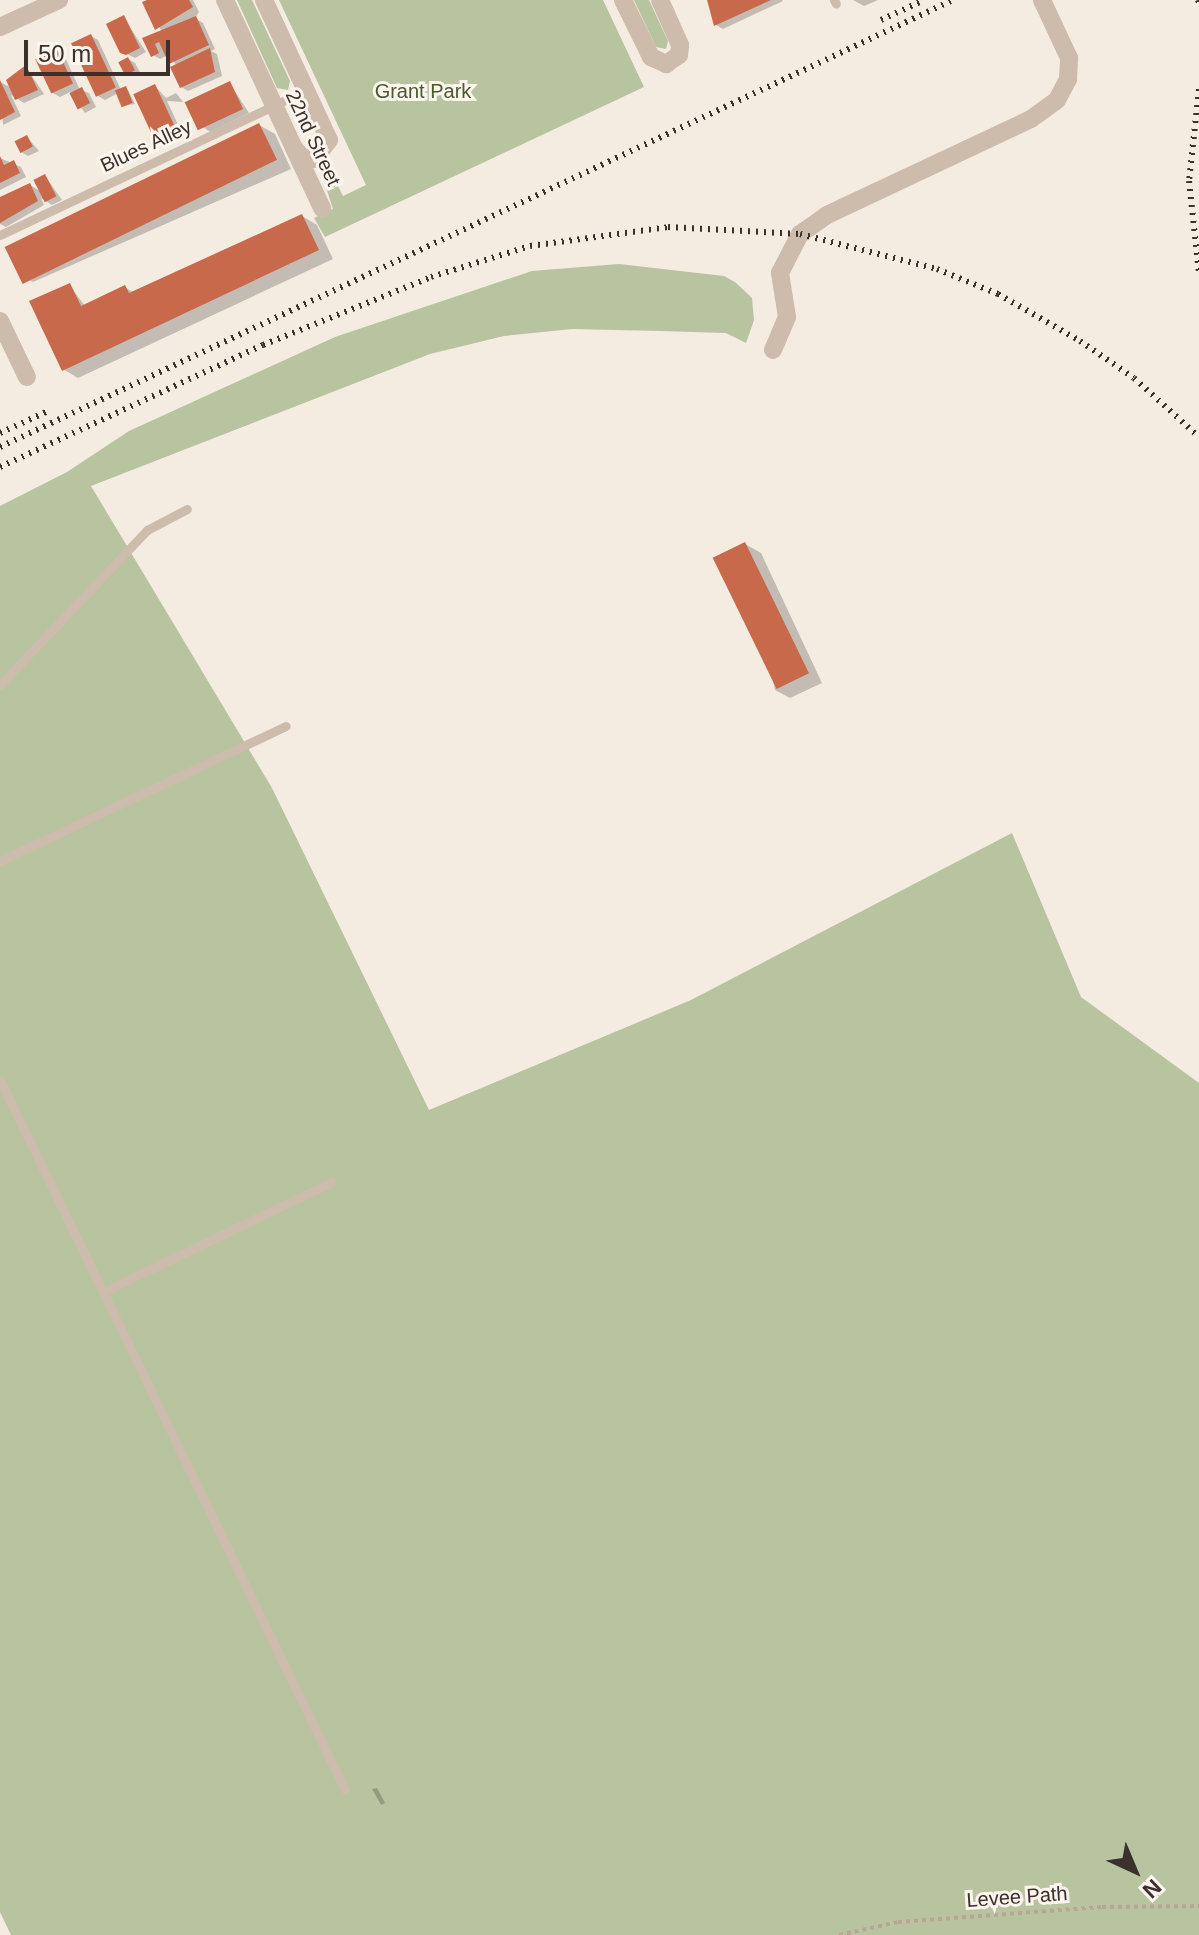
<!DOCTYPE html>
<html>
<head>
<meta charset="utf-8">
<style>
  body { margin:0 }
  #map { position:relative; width:1199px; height:1935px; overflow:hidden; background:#f4ebe1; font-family:Arial,sans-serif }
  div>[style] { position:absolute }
  .green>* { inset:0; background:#b8c4a0 }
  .shadow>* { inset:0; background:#0003 }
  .building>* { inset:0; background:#c8694b; transform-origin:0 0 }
  .path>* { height:4px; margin-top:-2px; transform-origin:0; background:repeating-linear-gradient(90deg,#b9a596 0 4px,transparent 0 8px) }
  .lane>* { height:9px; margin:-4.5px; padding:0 4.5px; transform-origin:4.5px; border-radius:4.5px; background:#cdbbac }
  .street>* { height:18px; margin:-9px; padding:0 9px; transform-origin:9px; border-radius:9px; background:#cdbbac }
  .rail>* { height:6px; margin-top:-3px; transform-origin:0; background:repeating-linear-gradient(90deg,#3b302b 0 2px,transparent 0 8px) }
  span { translate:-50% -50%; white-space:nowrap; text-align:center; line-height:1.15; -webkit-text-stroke:6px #fbf5ee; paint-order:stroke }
  .park-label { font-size:20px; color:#4a5a2e }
  .street-label { font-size:20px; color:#3b302b }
  .north { position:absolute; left:1095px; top:1831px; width:80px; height:80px; -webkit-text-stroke:6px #fbf5ee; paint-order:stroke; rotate:136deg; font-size:22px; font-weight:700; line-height:32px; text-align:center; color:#3b302b }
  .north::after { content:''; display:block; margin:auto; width:28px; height:36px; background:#3b302b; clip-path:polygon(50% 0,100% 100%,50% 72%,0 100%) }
  .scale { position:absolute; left:24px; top:40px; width:146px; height:36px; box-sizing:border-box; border:4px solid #3b302b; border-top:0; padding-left:10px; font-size:24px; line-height:28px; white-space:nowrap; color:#3b302b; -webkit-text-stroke:6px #fbf5ee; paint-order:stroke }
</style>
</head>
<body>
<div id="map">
  <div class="green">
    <i style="clip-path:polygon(237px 0,252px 0,290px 81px,288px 90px,277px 88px)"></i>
    <i style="clip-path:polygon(279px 0,603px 0,644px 87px,325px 237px,314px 218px,333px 209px,321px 172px,331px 172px,343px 196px,366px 185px)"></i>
    <i style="clip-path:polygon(634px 0,649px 0,668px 41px,666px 49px,656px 47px)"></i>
    <i style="clip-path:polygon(619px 264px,724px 276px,735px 282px,752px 298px,754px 320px,746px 343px,726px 333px,660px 331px,572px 329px,504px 336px,430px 354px,91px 486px,272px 788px,429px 1110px,691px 1000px,1012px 833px,1081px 997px,1199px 1083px,1199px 1935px,11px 1935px,0 1912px,0 506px,67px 472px,129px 431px,335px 337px,532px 271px)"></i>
  </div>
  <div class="shadow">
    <i style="clip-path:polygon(152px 0,193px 0,199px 12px,195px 18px,203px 23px,215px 49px,211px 51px,217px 54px,222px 76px,188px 91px,181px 87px,177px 66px,168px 55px,160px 59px,153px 55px,145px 39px,162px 32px,145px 3px)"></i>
    <i style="clip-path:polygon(709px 0,782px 0,783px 1px,723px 29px,716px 25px)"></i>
    <i style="clip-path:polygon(853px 0,878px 0,864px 6px)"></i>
    <i style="clip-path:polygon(124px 18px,146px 52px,135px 58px,121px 51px)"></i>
    <i style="clip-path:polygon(91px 36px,98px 40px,121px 90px,128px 90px,135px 104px,124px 106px,118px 93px,105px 100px,98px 96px)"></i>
    <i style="clip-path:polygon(57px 51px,64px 55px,80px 90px,89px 93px,96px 107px,85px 113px,70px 92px,60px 97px,53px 93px)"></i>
    <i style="clip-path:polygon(128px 59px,135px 63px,141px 74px,126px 74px)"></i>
    <i style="clip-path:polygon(26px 67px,44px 94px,24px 103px,11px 95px,21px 116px,3px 125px,0 82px,12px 88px)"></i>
    <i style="clip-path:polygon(230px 84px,249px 113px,210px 132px,203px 127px)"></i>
    <i style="clip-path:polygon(155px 86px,166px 98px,176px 93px,183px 102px,167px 101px,180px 129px,161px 137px,154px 133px)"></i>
    <i style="clip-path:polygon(259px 125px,275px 134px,291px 169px,33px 282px,18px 273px)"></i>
    <i style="clip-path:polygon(27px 137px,39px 151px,28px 156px,21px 152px)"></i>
    <i style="clip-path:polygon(0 158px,21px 167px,26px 177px,0 190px)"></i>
    <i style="clip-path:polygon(45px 176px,62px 200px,52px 205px,41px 198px,44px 205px,6px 227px,0 224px,0 199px,30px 185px,40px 191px)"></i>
    <i style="clip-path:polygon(302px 216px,317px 225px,333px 259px,78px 378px,63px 369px,70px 286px,85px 306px,125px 287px,134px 293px)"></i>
    <i style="clip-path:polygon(745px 544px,761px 553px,822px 683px,790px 698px,775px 690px)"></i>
    <i style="clip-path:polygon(377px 1788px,385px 1803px,381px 1805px,372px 1789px)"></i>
  </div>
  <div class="building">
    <i style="clip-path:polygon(147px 0,189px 0,193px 7px,155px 30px,142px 2px)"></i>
    <i style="clip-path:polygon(707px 0,771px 0,714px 26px)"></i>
    <i style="clip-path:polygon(124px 15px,140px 48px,126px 55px,120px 53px,106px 24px)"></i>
    <i style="clip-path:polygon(196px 16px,209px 45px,169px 64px,159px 42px,155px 44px,159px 53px,151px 57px,142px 38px)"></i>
    <i style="left:91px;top:34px;width:59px;height:22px;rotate:65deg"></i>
    <i style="clip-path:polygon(210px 48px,215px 72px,180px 88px,170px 67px)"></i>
    <i style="left:57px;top:49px;width:38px;height:24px;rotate:65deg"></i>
    <i style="left:128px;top:57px;width:15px;height:11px;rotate:62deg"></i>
    <i style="clip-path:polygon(26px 65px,38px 90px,15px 100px,6px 80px)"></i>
    <i style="clip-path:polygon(0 80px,15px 112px,0 120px)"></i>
    <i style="left:230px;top:81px;width:31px;height:50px;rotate:65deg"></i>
    <i style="left:155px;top:84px;width:45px;height:24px;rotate:65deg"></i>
    <i style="left:126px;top:86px;width:18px;height:12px;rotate:68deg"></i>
    <i style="left:82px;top:87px;width:18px;height:14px;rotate:63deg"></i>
    <i style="left:259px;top:123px;width:41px;height:283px;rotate:64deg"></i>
    <i style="left:27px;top:135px;width:13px;height:14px;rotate:63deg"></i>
    <i style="clip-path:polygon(0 156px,4px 165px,14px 160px,20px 173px,0 183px)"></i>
    <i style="left:45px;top:174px;width:25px;height:13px;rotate:63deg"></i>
    <i style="clip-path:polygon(30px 183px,38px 201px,0 223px,0 197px)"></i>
    <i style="clip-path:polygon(302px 214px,319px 250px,62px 371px,29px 301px,70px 283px,81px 306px,125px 285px,129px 293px)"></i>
    <i style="left:745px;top:542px;width:146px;height:36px;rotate:64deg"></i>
  </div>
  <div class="path">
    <i style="left:839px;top:1935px;width:60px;rotate:-12.4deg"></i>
    <i style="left:898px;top:1922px;width:205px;rotate:-4.2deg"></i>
    <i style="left:1102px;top:1907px;width:97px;rotate:-0.6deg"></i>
  </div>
  <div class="lane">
    <i style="left:834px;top:0;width:4px;rotate:63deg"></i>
    <i style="left:0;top:235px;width:340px;rotate:-25.3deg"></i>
    <i style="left:0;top:685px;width:214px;rotate:-46.5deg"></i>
    <i style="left:147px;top:530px;width:45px;rotate:-27.7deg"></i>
    <i style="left:0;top:861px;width:316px;rotate:-25.3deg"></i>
    <i style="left:0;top:1080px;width:789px;rotate:64.08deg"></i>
    <i style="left:103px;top:1292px;width:254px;rotate:-25.7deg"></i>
  </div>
  <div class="street">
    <i style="left:225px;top:0;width:230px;rotate:65deg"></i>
    <i style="left:264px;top:0;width:154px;rotate:65.1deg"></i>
    <i style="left:329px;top:140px;width:24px;rotate:128deg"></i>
    <i style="left:314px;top:159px;width:12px;rotate:-171deg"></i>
    <i style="left:302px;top:157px;width:12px;rotate:-132deg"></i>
    <i style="left:623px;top:0;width:64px;rotate:63.8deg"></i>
    <i style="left:651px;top:57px;width:17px;rotate:25deg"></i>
    <i style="left:666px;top:64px;width:16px;rotate:-35deg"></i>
    <i style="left:679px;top:55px;width:10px;rotate:-84deg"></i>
    <i style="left:680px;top:45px;width:49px;rotate:-114deg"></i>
    <i style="left:0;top:27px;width:65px;rotate:-24.6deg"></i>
    <i style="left:0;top:321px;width:62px;rotate:64.3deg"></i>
    <i style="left:773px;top:350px;width:36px;rotate:-67deg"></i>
    <i style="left:787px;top:317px;width:45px;rotate:-99deg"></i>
    <i style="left:780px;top:273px;width:44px;rotate:-62.9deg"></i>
    <i style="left:800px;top:234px;width:33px;rotate:-35deg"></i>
    <i style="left:827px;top:215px;width:225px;rotate:-25.2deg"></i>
    <i style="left:1031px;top:119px;width:32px;rotate:-36deg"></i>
    <i style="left:1057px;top:100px;width:24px;rotate:-62deg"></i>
    <i style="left:1068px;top:79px;width:21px;rotate:-87deg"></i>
    <i style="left:1069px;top:58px;width:64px;rotate:-115deg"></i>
  </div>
  <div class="rail">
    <i style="left:1198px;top:0;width:3px;rotate:72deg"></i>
    <i style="left:881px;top:20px;width:47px;rotate:-24.9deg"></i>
    <i style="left:1199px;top:89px;width:93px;rotate:96.2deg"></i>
    <i style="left:1189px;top:181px;width:93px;rotate:83.8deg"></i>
    <i style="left:0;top:433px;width:53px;rotate:-24.6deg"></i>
    <i style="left:0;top:447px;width:1053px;rotate:-25.13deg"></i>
    <i style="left:0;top:467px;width:290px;rotate:-24.9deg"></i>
    <i style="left:263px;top:345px;width:181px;rotate:-22deg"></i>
    <i style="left:431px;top:277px;width:104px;rotate:-17.4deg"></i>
    <i style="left:530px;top:246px;width:139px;rotate:-7.8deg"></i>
    <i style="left:668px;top:227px;width:132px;rotate:3deg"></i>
    <i style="left:800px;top:234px;width:141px;rotate:14.3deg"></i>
    <i style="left:937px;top:269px;width:66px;rotate:22.3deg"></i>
    <i style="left:998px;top:294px;width:95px;rotate:29.8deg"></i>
    <i style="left:1080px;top:341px;width:65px;rotate:34.4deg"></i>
    <i style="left:1134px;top:378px;width:88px;rotate:42.2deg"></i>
  </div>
  <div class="park-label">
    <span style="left:423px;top:91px">Grant Park</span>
  </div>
  <div class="street-label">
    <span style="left:313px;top:138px;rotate:65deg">22nd Street</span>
    <span style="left:146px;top:146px;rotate:-25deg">Blues Alley</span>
    <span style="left:1017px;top:1897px;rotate:-4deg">Levee Path</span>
  </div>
  <div class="north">N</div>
  <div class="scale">50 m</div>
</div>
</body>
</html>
